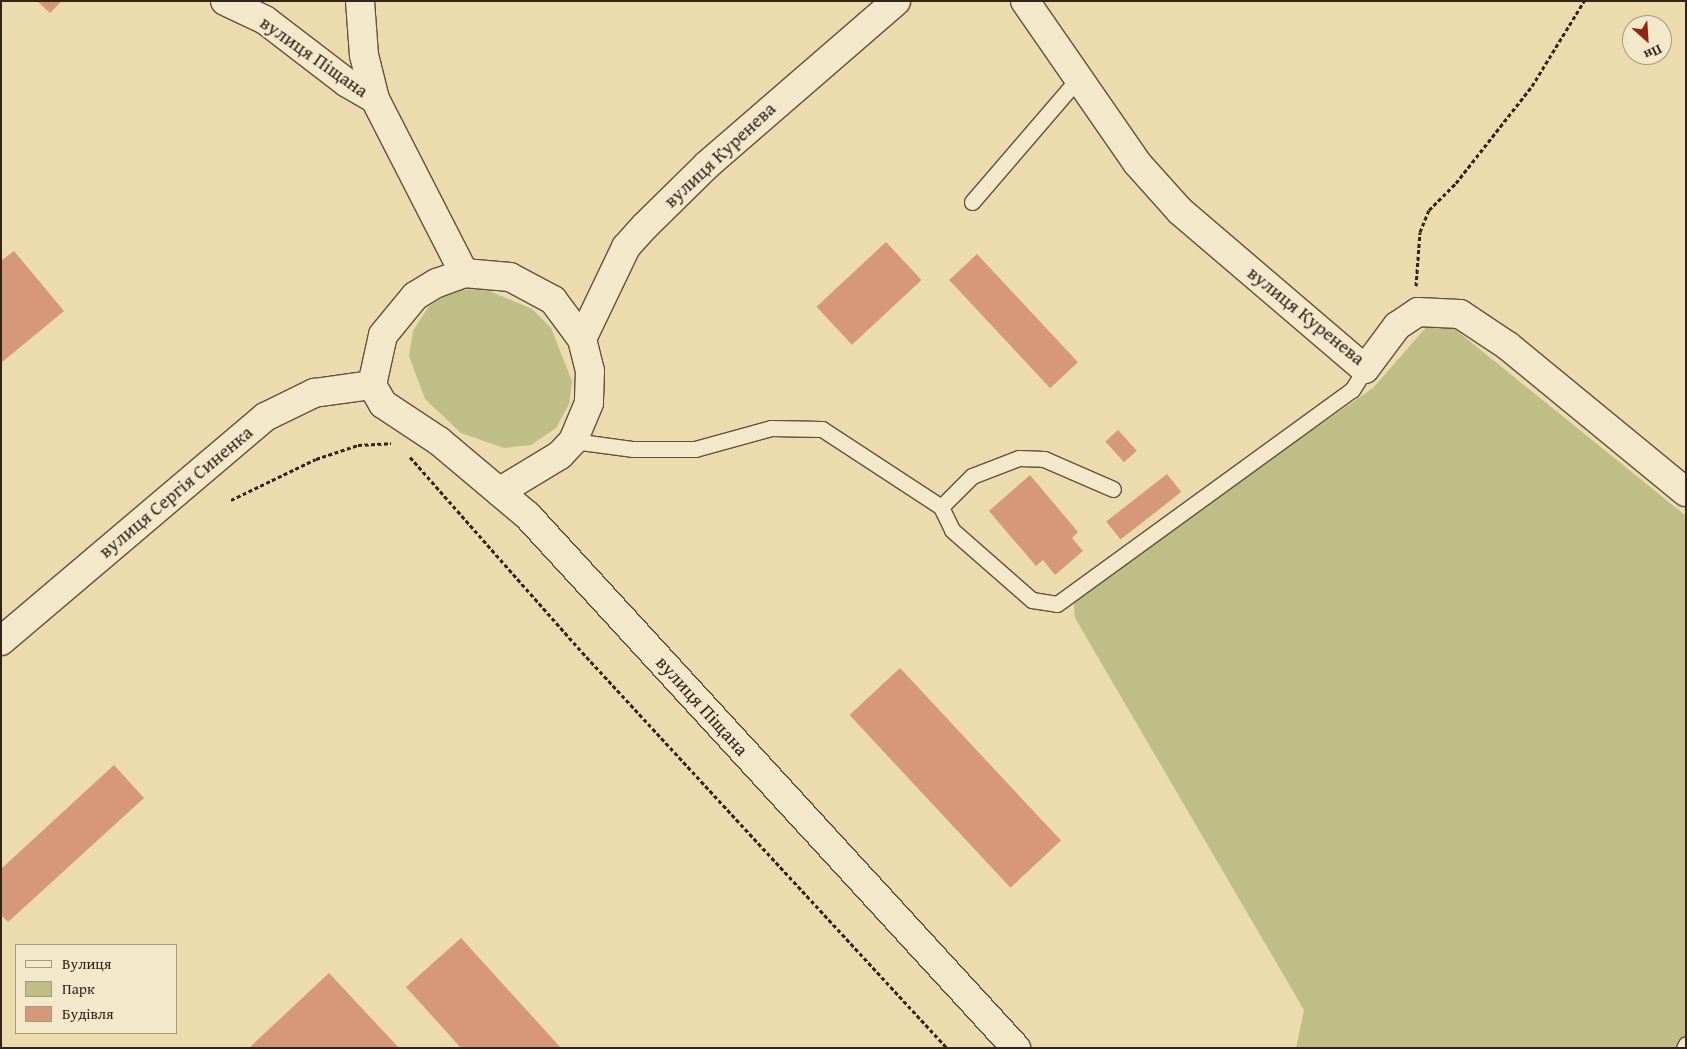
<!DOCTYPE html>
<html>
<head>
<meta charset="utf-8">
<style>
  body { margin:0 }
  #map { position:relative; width:1687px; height:1049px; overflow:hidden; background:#ecdbad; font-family:"Gentium Book Plus",serif }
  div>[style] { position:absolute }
  .green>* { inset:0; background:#bebe86 }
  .building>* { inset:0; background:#d69879; transform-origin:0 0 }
  .path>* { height:3px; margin-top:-1.5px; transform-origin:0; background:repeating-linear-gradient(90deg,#32231c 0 4px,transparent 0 6.5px) }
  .roads { filter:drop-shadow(1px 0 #605140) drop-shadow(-1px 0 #605140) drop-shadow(0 1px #605140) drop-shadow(0 -1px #605140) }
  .lane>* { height:15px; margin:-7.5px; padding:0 7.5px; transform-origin:7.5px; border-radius:7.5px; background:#f3e8ca }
  .street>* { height:28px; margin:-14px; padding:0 14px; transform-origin:14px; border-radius:14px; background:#f3e8ca }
  .secondary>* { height:28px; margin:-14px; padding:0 14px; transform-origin:14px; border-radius:14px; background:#f3e8ca }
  span { translate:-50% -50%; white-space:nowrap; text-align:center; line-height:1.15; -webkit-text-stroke:4.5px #f3e8ca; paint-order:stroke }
  .street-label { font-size:19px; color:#32231c }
  .frame { position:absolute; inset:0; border:2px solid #32231c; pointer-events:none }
  .legend { position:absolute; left:15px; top:944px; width:162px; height:90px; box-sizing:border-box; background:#f3e8ca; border:1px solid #a69984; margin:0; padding:6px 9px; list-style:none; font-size:15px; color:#32231c }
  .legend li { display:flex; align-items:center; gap:10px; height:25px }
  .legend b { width:25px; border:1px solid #a69984 }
  .north { position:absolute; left:1622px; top:15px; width:50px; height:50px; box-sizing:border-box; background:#f3e8ca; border:1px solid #a69984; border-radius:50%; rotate:154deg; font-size:14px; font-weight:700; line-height:20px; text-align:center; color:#32231c }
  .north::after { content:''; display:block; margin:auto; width:18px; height:22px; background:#8f2418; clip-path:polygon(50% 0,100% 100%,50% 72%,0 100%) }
</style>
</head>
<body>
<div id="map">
  <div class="green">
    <i style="clip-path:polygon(485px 289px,532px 309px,551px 328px,572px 381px,569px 404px,556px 428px,531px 445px,504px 448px,461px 433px,425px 399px,409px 356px,413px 331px,429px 306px,456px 290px)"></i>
    <i style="clip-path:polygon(1429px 324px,1451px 326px,1686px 516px,1686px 1038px,1680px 1048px,1296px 1048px,1304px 1010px,1075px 618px,1073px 596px,1373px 388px)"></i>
  </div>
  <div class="building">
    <i style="clip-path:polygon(37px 1px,62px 1px,50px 13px)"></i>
    <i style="left:886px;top:242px;width:52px;height:95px;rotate:47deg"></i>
    <i style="clip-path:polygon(14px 251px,64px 311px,1px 363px,1px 261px)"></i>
    <i style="left:977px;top:254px;width:148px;height:38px;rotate:47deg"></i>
    <i style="left:1118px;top:430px;width:28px;height:17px;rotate:48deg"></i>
    <i style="left:1167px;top:474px;width:23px;height:77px;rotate:52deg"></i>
    <i style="clip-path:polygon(1030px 475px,1078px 532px,1072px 538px,1083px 551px,1055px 575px,1043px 560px,1036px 566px,989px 511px)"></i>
    <i style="left:900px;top:668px;width:236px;height:69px;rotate:47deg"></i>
    <i style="clip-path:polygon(114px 765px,144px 798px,8px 922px,1px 915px,1px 869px)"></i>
    <i style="clip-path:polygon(461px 938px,561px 1048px,461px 1048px,406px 987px)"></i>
    <i style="clip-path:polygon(329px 973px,399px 1048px,249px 1048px)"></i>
  </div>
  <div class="path">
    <i style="left:1416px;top:286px;width:54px;rotate:-85.8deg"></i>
    <i style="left:1420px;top:232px;width:24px;rotate:-68deg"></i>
    <i style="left:1429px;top:210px;width:38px;rotate:-45deg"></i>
    <i style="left:1456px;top:183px;width:123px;rotate:-51.9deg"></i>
    <i style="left:1532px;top:86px;width:100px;rotate:-58.5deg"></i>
    <i style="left:410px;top:457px;width:260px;rotate:48.6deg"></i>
    <i style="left:582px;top:652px;width:539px;rotate:47.33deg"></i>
    <i style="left:231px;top:500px;width:94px;rotate:-25.8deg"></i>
    <i style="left:316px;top:459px;width:44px;rotate:-18.4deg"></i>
    <i style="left:358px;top:445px;width:33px;rotate:-3deg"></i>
  </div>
  <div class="roads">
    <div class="lane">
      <i style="left:972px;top:202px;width:160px;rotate:-49.3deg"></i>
      <i style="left:573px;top:441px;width:61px;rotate:7.6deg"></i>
      <i style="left:633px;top:449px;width:62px"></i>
      <i style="left:695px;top:449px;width:79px;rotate:-15.4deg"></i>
      <i style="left:771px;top:428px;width:51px;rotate:1.1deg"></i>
      <i style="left:822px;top:429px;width:142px;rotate:33.2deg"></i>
      <i style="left:941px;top:507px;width:25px;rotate:64deg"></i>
      <i style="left:952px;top:530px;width:106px;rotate:41.2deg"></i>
      <i style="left:1032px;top:600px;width:25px;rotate:9deg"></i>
      <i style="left:1057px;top:604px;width:364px;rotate:-36deg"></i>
      <i style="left:1352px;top:390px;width:25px;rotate:-58deg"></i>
      <i style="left:941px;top:507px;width:44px;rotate:-45deg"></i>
      <i style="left:972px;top:476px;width:50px;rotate:-21deg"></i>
      <i style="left:1019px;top:458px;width:25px;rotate:2deg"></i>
      <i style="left:1044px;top:459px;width:75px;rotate:23.5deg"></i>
      <i style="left:1684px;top:1048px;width:4px;rotate:-63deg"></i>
    </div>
    <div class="street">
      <i style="left:225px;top:1px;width:44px;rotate:25.4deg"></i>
      <i style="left:265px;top:20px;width:103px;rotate:37.5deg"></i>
      <i style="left:347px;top:83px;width:32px;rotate:30deg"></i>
      <i style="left:360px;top:1px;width:54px;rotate:85.8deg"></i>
      <i style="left:364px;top:55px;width:45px;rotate:76deg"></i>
      <i style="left:375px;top:99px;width:195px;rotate:62.9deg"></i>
      <i style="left:1025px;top:1px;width:197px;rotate:55.3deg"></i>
      <i style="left:1137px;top:163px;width:64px;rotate:48.1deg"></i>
      <i style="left:1180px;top:211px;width:243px;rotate:40.5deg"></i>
      <i style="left:1365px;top:369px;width:54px;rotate:-53.3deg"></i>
      <i style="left:1397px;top:326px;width:25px;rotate:-34deg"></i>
      <i style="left:1418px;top:312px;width:42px;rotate:2.7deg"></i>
      <i style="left:1460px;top:314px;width:58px;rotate:33.7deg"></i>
      <i style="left:1508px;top:346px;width:230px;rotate:39.4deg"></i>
      <i style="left:582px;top:339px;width:102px;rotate:-64.4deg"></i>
      <i style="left:626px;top:247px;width:28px;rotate:-48deg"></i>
      <i style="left:645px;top:226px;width:87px;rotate:-44.5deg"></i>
      <i style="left:707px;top:165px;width:250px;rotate:-40.9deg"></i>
      <i style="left:372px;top:385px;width:51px;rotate:-77.6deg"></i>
      <i style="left:383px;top:335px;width:50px;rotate:-50.6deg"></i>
      <i style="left:415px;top:296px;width:26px;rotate:-31deg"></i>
      <i style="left:437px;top:283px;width:29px;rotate:-20deg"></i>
      <i style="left:464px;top:273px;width:46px;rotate:5deg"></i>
      <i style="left:510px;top:277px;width:49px;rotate:28.1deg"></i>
      <i style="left:553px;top:300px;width:49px;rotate:53.4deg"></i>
      <i style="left:582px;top:339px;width:33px;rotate:76deg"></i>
      <i style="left:590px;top:371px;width:32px;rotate:92deg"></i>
      <i style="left:589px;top:403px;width:41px;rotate:112.8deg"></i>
      <i style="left:573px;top:441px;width:19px;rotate:133deg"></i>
      <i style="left:560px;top:455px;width:71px;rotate:148.8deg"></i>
    </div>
    <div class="secondary">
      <i style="left:1px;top:641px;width:346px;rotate:-40.3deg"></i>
      <i style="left:265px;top:417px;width:55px;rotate:-26.1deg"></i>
      <i style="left:314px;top:393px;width:59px;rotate:-7.9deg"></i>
      <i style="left:372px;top:385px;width:22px;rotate:60deg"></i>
      <i style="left:383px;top:404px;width:67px;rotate:33.5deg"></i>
      <i style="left:439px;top:441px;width:116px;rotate:40.1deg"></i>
      <i style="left:528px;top:516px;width:722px;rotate:47.47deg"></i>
    </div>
  </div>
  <div class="street-label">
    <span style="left:314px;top:57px;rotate:35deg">вулиця Піщана</span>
    <span style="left:720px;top:155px;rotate:-43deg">вулиця Куренева</span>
    <span style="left:1306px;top:316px;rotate:39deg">вулиця Куренева</span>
    <span style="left:176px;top:492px;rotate:-40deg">вулиця Сергія Синенка</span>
    <span style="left:702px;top:706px;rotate:48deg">вулиця Піщана</span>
  </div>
  <div class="frame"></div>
  <ul class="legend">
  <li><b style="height:6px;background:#f3e8ca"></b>Вулиця</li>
  <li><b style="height:14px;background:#bebe86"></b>Парк</li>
  <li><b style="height:14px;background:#d69879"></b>Будівля</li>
  </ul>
  <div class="north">Пн</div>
</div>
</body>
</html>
